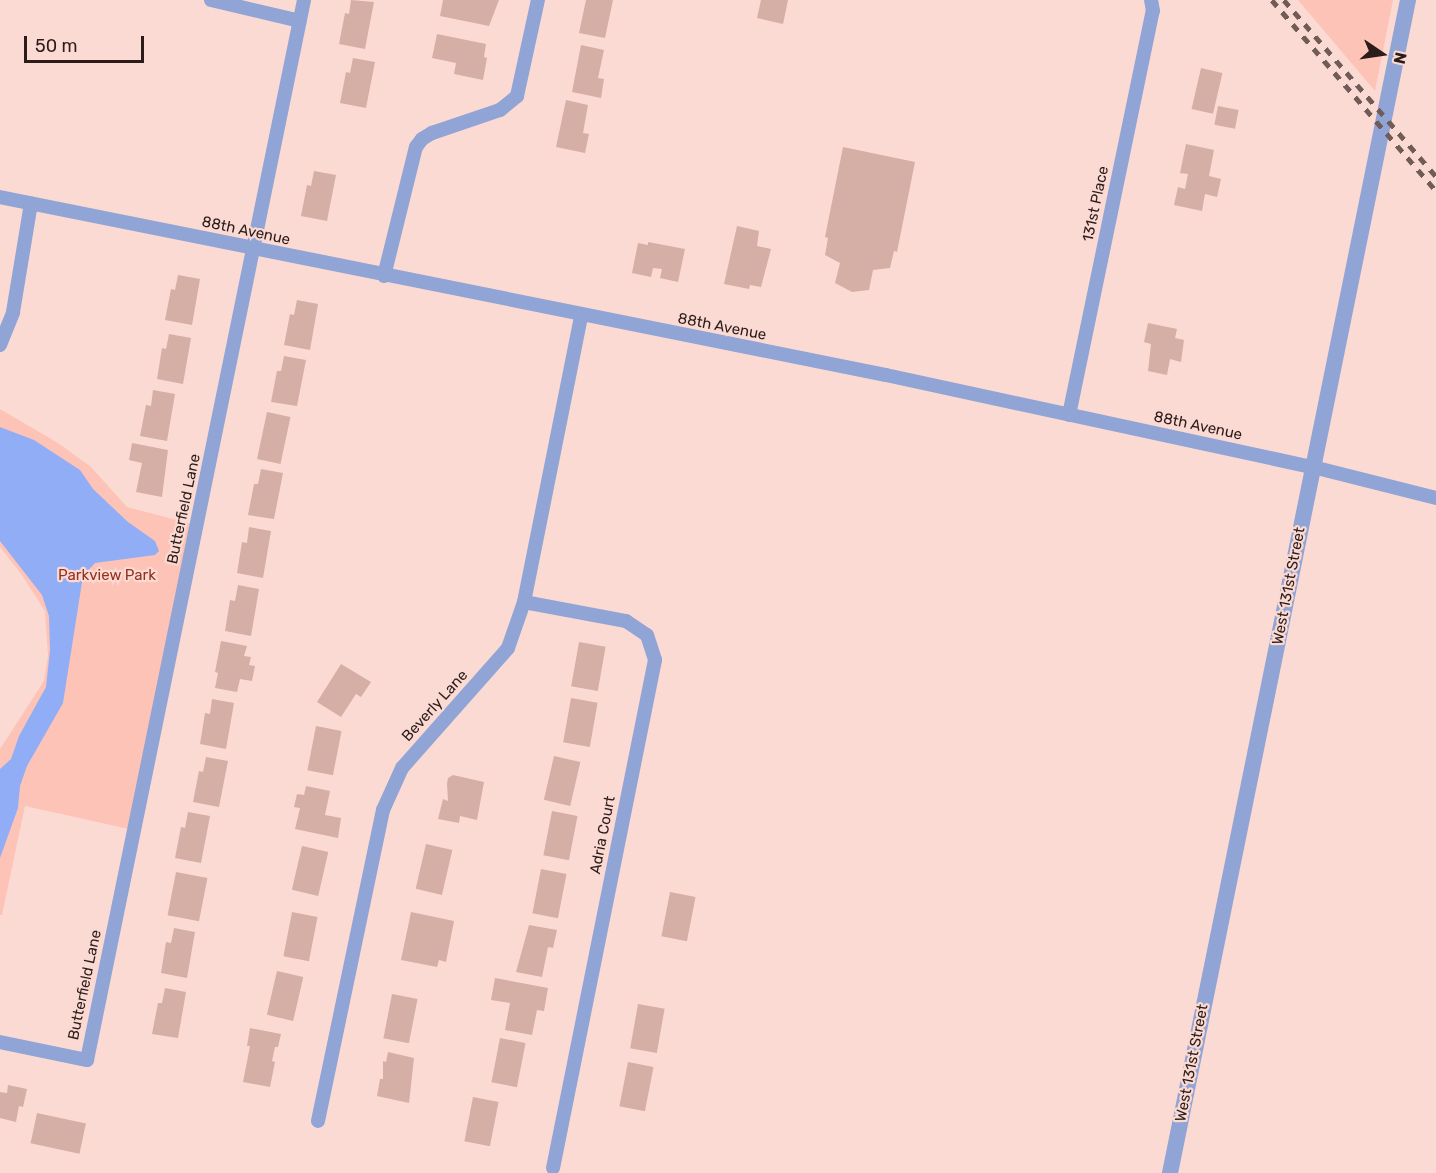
<!DOCTYPE html>
<html>
<head>
<meta charset="utf-8">
<style>
  body { margin:0 }
  #map { position:relative; width:1436px; height:1173px; overflow:hidden; background:#fbdad3; font-family:Rubik,sans-serif }
  div>[style] { position:absolute }
  .green>* { inset:0; background:#fdc3b7 }
  .water>* { inset:0; background:#91adf5 }
  .building>* { inset:0; background:#d5aea6; transform-origin:0 0 }
  .minor>* { height:14px; margin:-7px; padding:0 7px; transform-origin:7px; border-radius:7px; background:#90a4d6 }
  .tertiary>* { height:16px; margin:-8px; padding:0 8px; transform-origin:8px; border-radius:8px; background:#90a4d6 }
  .rail>* { height:4.5px; margin-top:-2.25px; transform-origin:0; background:repeating-linear-gradient(90deg,#705b57 0 8px,transparent 0 16px) }
  span { translate:-50% -50%; white-space:nowrap; text-align:center; line-height:1.15; -webkit-text-stroke:4.5px #fbdad3; paint-order:stroke }
  .street-label { font-size:15px; color:#2b1c19 }
  .park-label { font-size:15px; color:#96301f }
  .north { position:absolute; left:1352px; top:24px; width:60px; height:60px; -webkit-text-stroke:4px #fbdad3; paint-order:stroke; rotate:103deg; font-size:16px; font-weight:700; line-height:24px; text-align:center; color:#2b1c19 }
  .north::after { content:''; display:block; margin:auto; width:21px; height:27px; background:#2b1c19; clip-path:polygon(50% 0,100% 100%,50% 72%,0 100%) }
  .scale { position:absolute; left:24px; top:36px; width:120px; height:27px; box-sizing:border-box; border:3px solid #2b1c19; border-top:0; padding-left:8px; font-size:18px; line-height:21px; white-space:nowrap; color:#2b1c19; -webkit-text-stroke:4px #fbdad3; paint-order:stroke }
</style>
</head>
<body>
<div id="map">
  <div class="green">
    <i style="clip-path:polygon(1298px 0,1393px 0,1375px 91px)"></i>
    <i style="clip-path:polygon(0 409px,58px 443px,91px 467px,127px 507px,192px 524px,129px 829px,25px 806px,2px 915px,0 915px,0 749px,44px 681px,48px 656px,45px 611px,22px 575px,0 547px)"></i>
  </div>
  <div class="water">
    <i style="clip-path:polygon(0 427px,34px 440px,80px 470px,93px 489px,128px 522px,155px 541px,159px 551px,155px 555px,95px 563px,83px 576px,63px 703px,27px 766px,20px 786px,18px 808px,0 858px,0 769px,11px 759px,19px 736px,46px 687px,50px 650px,49px 616px,42px 595px,0 541px)"></i>
  </div>
  <div class="building">
    <i style="clip-path:polygon(351px 0,374px 2px,365px 49px,339px 44px,345px 13px,349px 14px)"></i>
    <i style="clip-path:polygon(443px 0,499px 0,489px 26px,440px 16px)"></i>
    <i style="clip-path:polygon(586px 0,613px 0,605px 38px,579px 33px)"></i>
    <i style="clip-path:polygon(761px 0,788px 0,783px 24px,757px 18px)"></i>
    <i style="clip-path:polygon(437px 34px,486px 44px,484px 57px,487px 58px,483px 80px,454px 74px,456px 63px,432px 58px)"></i>
    <i style="clip-path:polygon(581px 45px,604px 50px,598px 78px,604px 79px,601px 98px,572px 92px)"></i>
    <i style="clip-path:polygon(353px 58px,375px 62px,366px 108px,340px 103px,346px 72px,350px 73px)"></i>
    <i style="left:1201px;top:68px;width:22px;height:42px;rotate:13deg"></i>
    <i style="clip-path:polygon(566px 100px,588px 105px,583px 133px,589px 134px,585px 153px,556px 147px)"></i>
    <i style="left:1218px;top:106px;width:21px;height:19px;rotate:11deg"></i>
    <i style="clip-path:polygon(1186px 144px,1214px 150px,1209px 176px,1221px 179px,1217px 197px,1205px 194px,1202px 211px,1174px 205px,1178px 187px,1185px 189px,1188px 174px,1180px 173px)"></i>
    <i style="clip-path:polygon(843px 147px,915px 162px,897px 252px,894px 251px,890px 268px,873px 270px,869px 290px,852px 292px,835px 283px,840px 263px,825px 255px,828px 238px,825px 237px)"></i>
    <i style="clip-path:polygon(314px 171px,336px 175px,327px 221px,301px 216px,307px 185px,311px 186px)"></i>
    <i style="clip-path:polygon(737px 226px,759px 231px,757px 246px,771px 249px,761px 287px,750px 285px,749px 289px,724px 284px)"></i>
    <i style="clip-path:polygon(648px 242px,685px 249px,678px 282px,660px 278px,662px 269px,653px 268px,651px 277px,632px 273px,638px 243px,648px 245px)"></i>
    <i style="clip-path:polygon(178px 275px,200px 279px,192px 325px,165px 320px,171px 289px,175px 290px)"></i>
    <i style="clip-path:polygon(297px 300px,318px 304px,310px 350px,284px 345px,290px 314px,294px 315px)"></i>
    <i style="clip-path:polygon(1148px 323px,1177px 329px,1175px 338px,1184px 340px,1181px 362px,1170px 359px,1167px 375px,1148px 371px,1151px 344px,1144px 342px)"></i>
    <i style="clip-path:polygon(169px 334px,191px 338px,183px 384px,157px 379px,162px 348px,166px 349px)"></i>
    <i style="clip-path:polygon(284px 356px,306px 360px,297px 406px,271px 402px,277px 371px,281px 371px)"></i>
    <i style="clip-path:polygon(153px 390px,175px 394px,167px 441px,140px 436px,146px 405px,151px 406px)"></i>
    <i style="left:267px;top:412px;width:24px;height:48px;rotate:12deg"></i>
    <i style="clip-path:polygon(132px 443px,168px 450px,162px 497px,136px 492px,142px 463px,129px 460px)"></i>
    <i style="clip-path:polygon(261px 469px,283px 473px,274px 519px,248px 515px,254px 484px,258px 484px)"></i>
    <i style="clip-path:polygon(249px 527px,271px 531px,263px 578px,237px 573px,242px 542px,247px 543px)"></i>
    <i style="clip-path:polygon(238px 585px,259px 589px,251px 636px,225px 631px,230px 600px,235px 601px)"></i>
    <i style="clip-path:polygon(221px 641px,247px 646px,244px 656px,251px 657px,249px 665px,255px 666px,252px 681px,240px 679px,237px 692px,215px 688px,218px 673px,215px 672px)"></i>
    <i style="left:579px;top:642px;width:27px;height:45px;rotate:10deg"></i>
    <i style="clip-path:polygon(341px 664px,371px 682px,361px 697px,356px 694px,341px 717px,317px 702px)"></i>
    <i style="left:571px;top:698px;width:27px;height:45px;rotate:10deg"></i>
    <i style="clip-path:polygon(212px 699px,234px 703px,226px 749px,200px 744px,205px 713px,210px 714px)"></i>
    <i style="left:316px;top:726px;width:26px;height:45px;rotate:11deg"></i>
    <i style="left:554px;top:756px;width:27px;height:45px;rotate:13deg"></i>
    <i style="clip-path:polygon(206px 757px,228px 761px,219px 807px,193px 802px,199px 771px,203px 772px)"></i>
    <i style="clip-path:polygon(453px 775px,484px 782px,477px 820px,460px 816px,459px 823px,438px 819px,443px 799px,448px 801px,447px 784px,448px 778px)"></i>
    <i style="clip-path:polygon(306px 786px,330px 791px,325px 815px,341px 818px,338px 838px,295px 829px,300px 808px,294px 807px,297px 794px,304px 795px)"></i>
    <i style="left:552px;top:811px;width:26px;height:45px;rotate:11deg"></i>
    <i style="clip-path:polygon(188px 812px,210px 816px,201px 863px,175px 858px,181px 827px,185px 828px)"></i>
    <i style="left:426px;top:844px;width:27px;height:46px;rotate:13deg"></i>
    <i style="left:302px;top:846px;width:27px;height:45px;rotate:13deg"></i>
    <i style="left:541px;top:869px;width:26px;height:45px;rotate:11deg"></i>
    <i style="left:176px;top:872px;width:32px;height:44px;rotate:11deg"></i>
    <i style="left:670px;top:892px;width:26px;height:45px;rotate:11deg"></i>
    <i style="left:292px;top:912px;width:26px;height:45px;rotate:11deg"></i>
    <i style="clip-path:polygon(411px 912px,454px 921px,446px 962px,439px 960px,437px 967px,401px 960px)"></i>
    <i style="clip-path:polygon(529px 925px,557px 930px,553px 948px,548px 947px,542px 977px,516px 972px)"></i>
    <i style="clip-path:polygon(174px 928px,195px 932px,187px 978px,161px 973px,166px 942px,171px 943px)"></i>
    <i style="left:277px;top:971px;width:27px;height:45px;rotate:13deg"></i>
    <i style="clip-path:polygon(495px 978px,548px 988px,544px 1011px,537px 1010px,532px 1035px,505px 1030px,510px 1003px,491px 1000px)"></i>
    <i style="clip-path:polygon(165px 988px,186px 992px,178px 1038px,152px 1034px,158px 1003px,162px 1003px)"></i>
    <i style="left:392px;top:994px;width:26px;height:45px;rotate:11deg"></i>
    <i style="left:638px;top:1004px;width:27px;height:45px;rotate:10deg"></i>
    <i style="clip-path:polygon(250px 1028px,281px 1034px,278px 1047px,275px 1047px,272px 1061px,275px 1062px,270px 1087px,243px 1082px,250px 1046px,247px 1046px)"></i>
    <i style="left:500px;top:1038px;width:26px;height:45px;rotate:11deg"></i>
    <i style="clip-path:polygon(388px 1052px,414px 1058px,409px 1103px,377px 1096px,380px 1079px,383px 1079px,383px 1061px,386px 1062px)"></i>
    <i style="left:628px;top:1062px;width:26px;height:45px;rotate:11deg"></i>
    <i style="clip-path:polygon(8px 1085px,27px 1089px,23px 1107px,19px 1106px,16px 1122px,0 1118px,0 1092px,7px 1093px)"></i>
    <i style="left:473px;top:1097px;width:26px;height:45px;rotate:11deg"></i>
    <i style="left:37px;top:1113px;width:50px;height:31px;rotate:12deg"></i>
  </div>
  <div class="minor">
    <i style="left:211px;top:0;width:91px;rotate:13.3deg"></i>
    <i style="left:0;top:197px;width:904px;rotate:11.36deg"></i>
    <i style="left:886px;top:375px;width:437px;rotate:12.2deg"></i>
    <i style="left:1313px;top:467px;width:127px;rotate:14.1deg"></i>
    <i style="left:384px;top:276px;width:133px;rotate:-76.1deg"></i>
    <i style="left:416px;top:147px;width:10px;rotate:-53deg"></i>
    <i style="left:422px;top:139px;width:12px;rotate:-31deg"></i>
    <i style="left:432px;top:133px;width:72px;rotate:-18.7deg"></i>
    <i style="left:500px;top:110px;width:22px;rotate:-39deg"></i>
    <i style="left:517px;top:96px;width:98px;rotate:-77.7deg"></i>
    <i style="left:0;top:345px;width:35px;rotate:-68deg"></i>
    <i style="left:13px;top:312px;width:110px;rotate:-80.6deg"></i>
    <i style="left:1069px;top:415px;width:413px;rotate:-78.3deg"></i>
    <i style="left:1153px;top:11px;width:11px;rotate:-100deg"></i>
    <i style="left:524px;top:602px;width:104px;rotate:10.6deg"></i>
    <i style="left:626px;top:621px;width:25px;rotate:34deg"></i>
    <i style="left:647px;top:635px;width:26px;rotate:72deg"></i>
    <i style="left:655px;top:660px;width:518px;rotate:101.35deg"></i>
    <i style="left:0;top:1042px;width:89px;rotate:11.7deg"></i>
    <i style="left:87px;top:1060px;width:1082px;rotate:-78.43deg"></i>
    <i style="left:318px;top:1121px;width:318px;rotate:-78.2deg"></i>
    <i style="left:383px;top:810px;width:46px;rotate:-65.7deg"></i>
    <i style="left:402px;top:768px;width:160px;rotate:-48.5deg"></i>
    <i style="left:508px;top:648px;width:49px;rotate:-70.8deg"></i>
    <i style="left:524px;top:602px;width:292px;rotate:-78.7deg"></i>
  </div>
  <div class="tertiary">
    <i style="left:1170px;top:1173px;width:1197px;rotate:-78.53deg"></i>
  </div>
  <div class="rail">
    <i style="left:1272px;top:0;width:252px;rotate:49.3deg"></i>
    <i style="left:1284px;top:0;width:233px;rotate:49.2deg"></i>
  </div>
  <div class="street-label">
    <span style="left:1096px;top:204px;rotate:-78deg">131st Place</span>
    <span style="left:246px;top:231px;rotate:12deg">88th Avenue</span>
    <span style="left:722px;top:327px;rotate:11deg">88th Avenue</span>
    <span style="left:1198px;top:426px;rotate:12deg">88th Avenue</span>
    <span style="left:184px;top:509px;rotate:-78deg">Butterfield Lane</span>
    <span style="left:1289px;top:586px;rotate:-79deg">West 131st Street</span>
    <span style="left:435px;top:706px;rotate:-48deg">Beverly Lane</span>
    <span style="left:603px;top:835px;rotate:-79deg">Adria Court</span>
    <span style="left:85px;top:985px;rotate:-78deg">Butterfield Lane</span>
    <span style="left:1192px;top:1063px;rotate:-79deg">West 131st Street</span>
  </div>
  <div class="park-label">
    <span style="left:107px;top:576px">Parkview Park</span>
  </div>
  <div class="north">N</div>
  <div class="scale">50 m</div>
</div>
</body>
</html>
